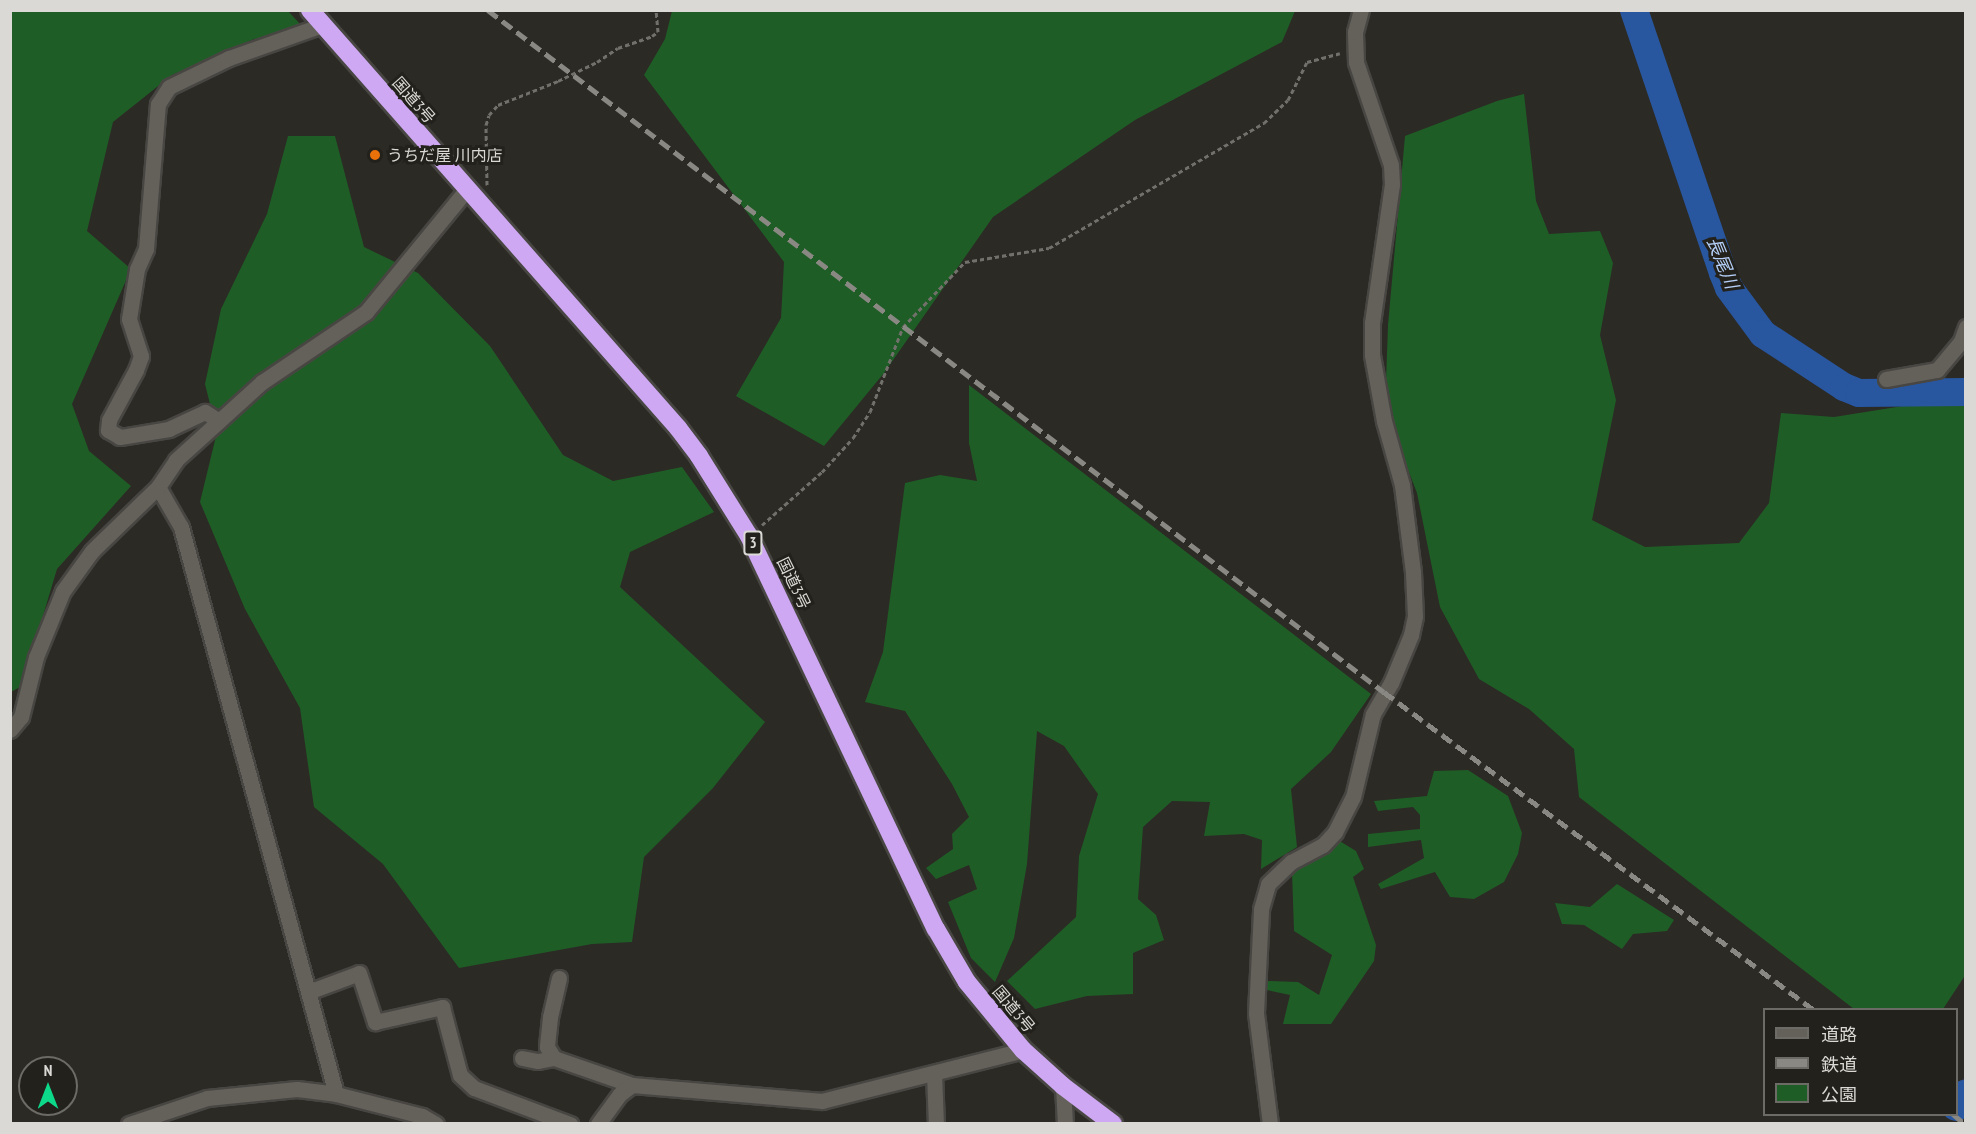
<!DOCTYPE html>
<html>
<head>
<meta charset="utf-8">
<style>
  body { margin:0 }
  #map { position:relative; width:1976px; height:1134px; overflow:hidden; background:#2c2a25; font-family:"PT Sans Narrow","Noto Sans JP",sans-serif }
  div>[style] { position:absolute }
  .green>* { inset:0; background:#1f5d26 }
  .river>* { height:28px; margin:-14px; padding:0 14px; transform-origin:14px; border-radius:14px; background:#28569f }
  .path>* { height:3px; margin-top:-1.5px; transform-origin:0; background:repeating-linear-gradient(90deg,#71706b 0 4.5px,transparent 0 7.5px) }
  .roads { filter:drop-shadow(2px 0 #484642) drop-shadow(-2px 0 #484642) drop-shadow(0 2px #484642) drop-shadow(0 -2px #484642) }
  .minor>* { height:15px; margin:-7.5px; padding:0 7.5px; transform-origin:7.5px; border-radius:7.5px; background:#64615b }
  .highway>* { height:18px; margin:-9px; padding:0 9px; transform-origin:9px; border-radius:9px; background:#cea8f3 }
  .rail>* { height:4.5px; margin-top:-2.25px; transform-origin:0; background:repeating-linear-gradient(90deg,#898883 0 12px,transparent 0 18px) }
  .dots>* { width:16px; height:16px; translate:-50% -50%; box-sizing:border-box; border:3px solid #23211b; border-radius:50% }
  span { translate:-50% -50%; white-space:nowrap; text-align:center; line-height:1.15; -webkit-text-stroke:6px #23211b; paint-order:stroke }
  .shield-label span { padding:2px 4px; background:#23211b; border:2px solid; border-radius:4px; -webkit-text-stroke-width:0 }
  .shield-label { font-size:15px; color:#dad9d5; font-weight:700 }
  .street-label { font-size:16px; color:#dad9d5 }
  .poi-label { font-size:16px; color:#dad9d5 }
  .left { translate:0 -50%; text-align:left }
  .water-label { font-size:18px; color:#b5cff8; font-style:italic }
  .frame { position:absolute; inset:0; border:12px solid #dad9d5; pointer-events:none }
  .legend { position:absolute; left:1763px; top:1008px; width:195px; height:108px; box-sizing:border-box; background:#23211b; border:2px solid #6c6b65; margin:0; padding:8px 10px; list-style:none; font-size:18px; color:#dad9d5 }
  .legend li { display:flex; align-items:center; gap:12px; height:30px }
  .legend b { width:30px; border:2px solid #6c6b65 }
  .north { position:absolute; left:18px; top:1056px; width:60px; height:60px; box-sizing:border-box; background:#23211b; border:2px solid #6c6b65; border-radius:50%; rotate:0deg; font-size:16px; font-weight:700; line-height:24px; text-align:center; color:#dad9d5 }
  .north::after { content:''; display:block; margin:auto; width:21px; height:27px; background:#0dd98a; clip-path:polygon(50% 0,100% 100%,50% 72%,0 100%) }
</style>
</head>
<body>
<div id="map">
  <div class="green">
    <i style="clip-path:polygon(11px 11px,288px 11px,301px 25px,267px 38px,254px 39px,172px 75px,113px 122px,87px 231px,131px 269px,72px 404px,89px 451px,131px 486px,57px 569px,22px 686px,11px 692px)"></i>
    <i style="clip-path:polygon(672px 11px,672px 10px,1295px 11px,1282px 42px,1135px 120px,993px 217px,884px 373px,824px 446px,736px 396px,781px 318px,784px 262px,644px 75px,665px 39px)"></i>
    <i style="clip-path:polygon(1524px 94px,1536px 201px,1549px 234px,1600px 231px,1613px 263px,1600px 335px,1616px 400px,1592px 520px,1645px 547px,1739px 543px,1769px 503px,1781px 413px,1834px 417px,1928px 402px,1965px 403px,1966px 974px,1943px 1009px,1854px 1009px,1579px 797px,1574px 749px,1529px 709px,1479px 679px,1440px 607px,1417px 493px,1385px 410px,1388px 325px,1405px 136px,1497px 101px)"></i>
    <i style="clip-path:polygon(288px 136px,335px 136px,364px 247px,418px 273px,490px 346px,563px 455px,613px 481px,682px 467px,714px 512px,630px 552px,620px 587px,765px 722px,713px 788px,644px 857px,632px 942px,592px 944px,459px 968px,383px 864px,314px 807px,300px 708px,245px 609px,200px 502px,217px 432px,205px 384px,221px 309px,267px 214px)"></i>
    <i style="clip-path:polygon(969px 385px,1371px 694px,1331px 752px,1291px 789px,1297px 847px,1261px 869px,1262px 840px,1244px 834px,1204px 836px,1210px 802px,1172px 801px,1143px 827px,1138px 899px,1156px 915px,1164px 940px,1133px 953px,1133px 994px,1087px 996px,1035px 1009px,1007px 981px,1076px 917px,1079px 856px,1098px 794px,1064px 746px,1037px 731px,1027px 864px,1014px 938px,995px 982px,971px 958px,948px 902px,977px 889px,969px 865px,936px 879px,926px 868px,953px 849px,952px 834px,969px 817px,952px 784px,905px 711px,865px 702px,883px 652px,905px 483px,940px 475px,977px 481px,969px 443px)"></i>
    <i style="clip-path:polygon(1468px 770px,1508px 796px,1522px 833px,1518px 854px,1504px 882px,1474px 899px,1450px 897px,1435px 872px,1381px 889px,1378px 884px,1424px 858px,1421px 840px,1368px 847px,1368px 834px,1420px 829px,1420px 815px,1413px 807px,1378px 811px,1374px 801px,1427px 796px,1434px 771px)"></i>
    <i style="clip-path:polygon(1338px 840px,1356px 851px,1364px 869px,1353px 877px,1376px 945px,1374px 961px,1331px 1024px,1283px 1024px,1290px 995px,1267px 990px,1267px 981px,1298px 982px,1319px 995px,1332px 955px,1294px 931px,1292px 872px)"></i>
    <i style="clip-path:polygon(1617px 884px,1674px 920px,1667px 931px,1633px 934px,1622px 949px,1584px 925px,1562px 924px,1555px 903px,1590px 907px)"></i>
  </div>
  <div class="river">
    <i style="left:1634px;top:10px;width:278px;rotate:71.3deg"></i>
    <i style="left:1723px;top:273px;width:16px;rotate:68deg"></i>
    <i style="left:1729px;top:288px;width:57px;rotate:53.5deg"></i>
    <i style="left:1763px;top:334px;width:97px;rotate:33.2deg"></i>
    <i style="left:1844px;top:387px;width:16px;rotate:22deg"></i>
    <i style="left:1859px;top:393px;width:107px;rotate:-0.5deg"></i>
    <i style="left:1956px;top:1107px;width:17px;rotate:-54deg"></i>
  </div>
  <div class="path">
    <i style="left:487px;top:185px;width:60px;rotate:-91deg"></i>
    <i style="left:486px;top:125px;width:10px;rotate:-73deg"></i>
    <i style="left:489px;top:115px;width:13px;rotate:-48deg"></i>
    <i style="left:498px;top:105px;width:65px;rotate:-21.8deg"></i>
    <i style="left:558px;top:81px;width:43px;rotate:-26deg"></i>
    <i style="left:597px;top:62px;width:25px;rotate:-34deg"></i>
    <i style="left:618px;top:48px;width:36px;rotate:-19deg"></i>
    <i style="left:652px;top:36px;width:7px;rotate:-34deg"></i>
    <i style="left:658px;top:32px;width:22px;rotate:-95deg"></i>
    <i style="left:762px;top:525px;width:80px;rotate:-41.5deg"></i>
    <i style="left:822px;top:472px;width:46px;rotate:-47.6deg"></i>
    <i style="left:853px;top:438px;width:31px;rotate:-57deg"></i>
    <i style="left:870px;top:412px;width:91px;rotate:-68.8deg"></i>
    <i style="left:903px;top:327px;width:90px;rotate:-46.4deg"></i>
    <i style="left:965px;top:262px;width:85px;rotate:-9.5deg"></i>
    <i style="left:1049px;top:248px;width:249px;rotate:-30.2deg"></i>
    <i style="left:1264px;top:123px;width:33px;rotate:-44deg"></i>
    <i style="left:1288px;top:100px;width:42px;rotate:-63.4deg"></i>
    <i style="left:1307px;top:62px;width:34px;rotate:-15deg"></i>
  </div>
  <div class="roads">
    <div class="minor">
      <i style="left:1886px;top:379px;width:52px;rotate:-10deg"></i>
      <i style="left:1937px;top:370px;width:38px;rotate:-50deg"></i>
      <i style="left:1961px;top:341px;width:15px;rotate:-70deg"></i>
      <i style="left:219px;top:421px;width:17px;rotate:-147deg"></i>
      <i style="left:205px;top:412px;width:40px;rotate:155deg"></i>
      <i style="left:169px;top:429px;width:50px;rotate:170.7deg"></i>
      <i style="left:120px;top:437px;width:14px;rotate:-150deg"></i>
      <i style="left:108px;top:430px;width:10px;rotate:-84deg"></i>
      <i style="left:109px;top:420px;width:57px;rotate:-61.6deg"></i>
      <i style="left:136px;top:370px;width:15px;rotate:-70deg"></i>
      <i style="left:141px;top:356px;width:39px;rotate:-108deg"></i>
      <i style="left:129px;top:319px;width:51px;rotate:-80.9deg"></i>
      <i style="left:137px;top:269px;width:22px;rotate:-66deg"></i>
      <i style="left:146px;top:249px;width:145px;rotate:-85.3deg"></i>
      <i style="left:158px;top:104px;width:20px;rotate:-57deg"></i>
      <i style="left:169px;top:87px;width:67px;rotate:-25.8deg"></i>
      <i style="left:229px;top:58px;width:99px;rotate:-19.5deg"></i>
      <i style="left:158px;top:487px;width:46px;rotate:60.1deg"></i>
      <i style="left:181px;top:527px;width:588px;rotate:74.71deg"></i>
      <i style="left:10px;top:730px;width:17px;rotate:-50deg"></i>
      <i style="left:21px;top:717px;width:62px;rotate:-76deg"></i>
      <i style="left:36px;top:657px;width:71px;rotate:-67.8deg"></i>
      <i style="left:63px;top:591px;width:49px;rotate:-54.1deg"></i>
      <i style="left:92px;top:551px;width:92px;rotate:-44.1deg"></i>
      <i style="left:158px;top:487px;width:32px;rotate:-56deg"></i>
      <i style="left:176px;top:460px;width:116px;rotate:-42.2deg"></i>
      <i style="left:262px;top:382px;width:125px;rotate:-33.9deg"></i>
      <i style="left:366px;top:312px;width:159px;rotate:-50.6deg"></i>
      <i style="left:559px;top:978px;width:40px;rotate:103deg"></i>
      <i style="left:550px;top:1017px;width:30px;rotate:96deg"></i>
      <i style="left:547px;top:1047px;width:13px;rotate:58deg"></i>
      <i style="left:554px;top:1058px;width:83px;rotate:19.1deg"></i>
      <i style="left:308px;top:992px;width:54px;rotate:-20.4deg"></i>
      <i style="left:359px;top:973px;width:52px;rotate:71.9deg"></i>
      <i style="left:375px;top:1022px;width:69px;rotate:-12.6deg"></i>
      <i style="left:442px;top:1007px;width:70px;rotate:75.2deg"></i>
      <i style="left:460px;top:1075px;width:19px;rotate:43deg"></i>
      <i style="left:474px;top:1088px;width:103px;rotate:20.6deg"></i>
      <i style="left:522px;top:1058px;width:16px;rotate:11deg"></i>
      <i style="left:538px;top:1061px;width:16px;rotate:-11deg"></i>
      <i style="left:934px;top:1073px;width:51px;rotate:87.8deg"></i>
      <i style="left:1063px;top:1086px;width:38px;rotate:87deg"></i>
      <i style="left:129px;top:1124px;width:82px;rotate:-18.4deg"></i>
      <i style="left:207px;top:1098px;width:90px;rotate:-5.7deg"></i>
      <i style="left:297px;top:1089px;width:39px;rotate:7deg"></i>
      <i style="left:336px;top:1094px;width:89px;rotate:14.3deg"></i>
      <i style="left:422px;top:1116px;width:16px;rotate:30deg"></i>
      <i style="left:598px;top:1124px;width:37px;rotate:-54deg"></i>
      <i style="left:620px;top:1094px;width:15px;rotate:-37deg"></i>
      <i style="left:632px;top:1085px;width:191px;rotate:4.8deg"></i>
      <i style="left:822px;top:1101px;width:207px;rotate:-14.2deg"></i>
      <i style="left:1270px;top:1124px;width:112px;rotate:-97.2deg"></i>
      <i style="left:1256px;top:1013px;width:104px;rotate:-87.2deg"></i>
      <i style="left:1261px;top:909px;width:26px;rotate:-74deg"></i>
      <i style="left:1268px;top:884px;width:32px;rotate:-44deg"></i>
      <i style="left:1291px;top:862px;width:36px;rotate:-28deg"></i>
      <i style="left:1323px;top:845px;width:18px;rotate:-47deg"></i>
      <i style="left:1335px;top:832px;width:39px;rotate:-63deg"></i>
      <i style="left:1353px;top:797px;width:85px;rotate:-76.5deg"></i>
      <i style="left:1373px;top:714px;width:36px;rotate:-60deg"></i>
      <i style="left:1391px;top:683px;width:52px;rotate:-67.4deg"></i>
      <i style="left:1411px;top:635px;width:19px;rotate:-78deg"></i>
      <i style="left:1415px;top:616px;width:44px;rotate:-92.6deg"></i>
      <i style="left:1413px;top:572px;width:88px;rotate:-97.2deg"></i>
      <i style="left:1402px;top:485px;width:66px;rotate:-105.7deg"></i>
      <i style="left:1384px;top:421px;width:67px;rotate:-100.3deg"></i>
      <i style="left:1372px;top:355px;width:32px;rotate:-90deg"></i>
      <i style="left:1372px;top:323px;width:140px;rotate:-81.8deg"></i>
      <i style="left:1392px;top:184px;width:19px;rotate:-93deg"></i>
      <i style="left:1391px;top:165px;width:109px;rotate:-108.8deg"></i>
      <i style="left:1356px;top:62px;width:30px;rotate:-92deg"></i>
      <i style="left:1355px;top:32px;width:23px;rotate:-75deg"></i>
    </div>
    <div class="highway">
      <i style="left:310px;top:10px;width:557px;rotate:48.64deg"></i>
      <i style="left:678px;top:428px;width:35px;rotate:53deg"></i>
      <i style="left:699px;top:456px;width:94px;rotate:58deg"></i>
      <i style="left:749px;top:536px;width:435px;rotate:64.6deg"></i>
      <i style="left:936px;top:929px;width:61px;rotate:59.7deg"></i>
      <i style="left:967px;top:982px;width:88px;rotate:50.5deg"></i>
      <i style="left:1023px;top:1050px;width:54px;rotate:42deg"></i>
      <i style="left:1063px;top:1086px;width:63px;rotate:37.2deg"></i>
    </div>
  </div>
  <div class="rail">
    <i style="left:488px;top:10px;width:1126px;rotate:37.28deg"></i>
    <i style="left:1384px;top:692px;width:535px;rotate:36.48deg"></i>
    <i style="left:1953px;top:1114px;width:16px;rotate:40deg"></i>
  </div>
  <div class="dots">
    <i style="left:375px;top:155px;background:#e8710a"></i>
  </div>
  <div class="shield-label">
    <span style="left:753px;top:543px">3</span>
  </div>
  <div class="street-label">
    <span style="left:414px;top:100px;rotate:49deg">国道3号</span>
    <span style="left:794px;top:583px;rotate:64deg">国道3号</span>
    <span style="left:1014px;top:1009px;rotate:50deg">国道3号</span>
  </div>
  <div class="poi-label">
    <span class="left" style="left:387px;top:155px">うちだ屋 川内店</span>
  </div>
  <div class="water-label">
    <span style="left:1722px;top:263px;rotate:68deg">長尾川</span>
  </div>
  <div class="frame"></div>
  <ul class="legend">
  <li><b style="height:8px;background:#64615b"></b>道路</li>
  <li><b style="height:8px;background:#898883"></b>鉄道</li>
  <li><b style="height:16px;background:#1f5d26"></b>公園</li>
  </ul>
  <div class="north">N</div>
</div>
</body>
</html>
